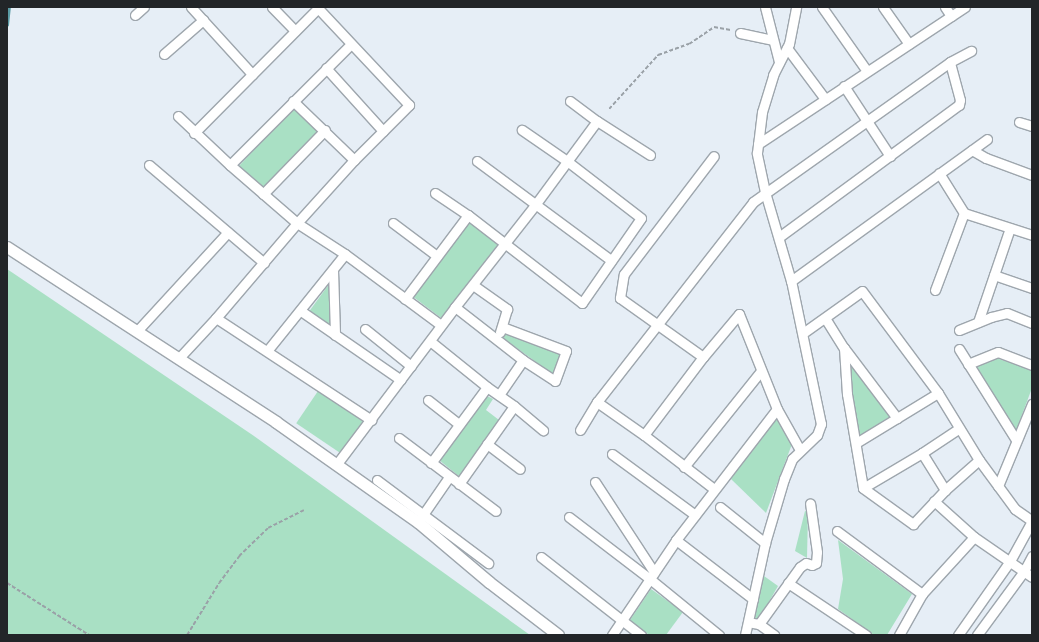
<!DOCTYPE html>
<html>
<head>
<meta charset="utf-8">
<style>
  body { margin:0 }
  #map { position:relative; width:1039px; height:642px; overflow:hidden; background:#e6eef6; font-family:Mulish,sans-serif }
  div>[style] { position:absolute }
  .green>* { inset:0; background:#a9e0c4; transform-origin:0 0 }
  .stream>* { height:2.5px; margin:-1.25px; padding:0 1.25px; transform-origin:1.25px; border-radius:1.25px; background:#5a9ba5 }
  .path>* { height:1.5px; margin-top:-0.75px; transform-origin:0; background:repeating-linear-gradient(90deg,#9aa1a7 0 4px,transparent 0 6px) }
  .roads { filter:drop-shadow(1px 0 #9ea6ad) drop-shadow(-1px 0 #9ea6ad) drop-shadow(0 1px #9ea6ad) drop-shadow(0 -1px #9ea6ad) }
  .minor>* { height:9px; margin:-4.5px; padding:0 4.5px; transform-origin:4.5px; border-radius:4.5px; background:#fff }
  .tertiary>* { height:11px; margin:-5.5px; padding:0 5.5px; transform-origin:5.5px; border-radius:5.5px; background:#fff }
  span { translate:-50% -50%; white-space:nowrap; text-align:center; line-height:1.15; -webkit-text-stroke:4px #fff; paint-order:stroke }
  .frame { position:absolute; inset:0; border:8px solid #222528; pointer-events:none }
</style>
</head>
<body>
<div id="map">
  <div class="green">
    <i style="left:293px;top:108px;width:35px;height:81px;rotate:43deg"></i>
    <i style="left:470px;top:222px;width:36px;height:94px;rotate:37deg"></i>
    <i style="clip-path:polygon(7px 269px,254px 436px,530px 635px,7px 635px)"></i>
    <i style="clip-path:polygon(332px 280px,332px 330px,308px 313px)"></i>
    <i style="clip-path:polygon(505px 332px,563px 353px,554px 375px,503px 338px)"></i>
    <i style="clip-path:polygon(846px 353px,891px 416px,858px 437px,850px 398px)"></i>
    <i style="clip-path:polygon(993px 357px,1032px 370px,1032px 388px,1016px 431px,975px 367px)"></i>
    <i style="left:318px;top:391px;width:54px;height:39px;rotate:34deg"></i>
    <i style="clip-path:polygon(485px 395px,493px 399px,486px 410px,499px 420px,460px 477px,439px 460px)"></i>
    <i style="clip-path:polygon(776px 417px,792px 444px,766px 513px,731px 479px,740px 463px)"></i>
    <i style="clip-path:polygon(805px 511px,808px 512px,807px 558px,795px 551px)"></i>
    <i style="clip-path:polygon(838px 540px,912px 594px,887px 635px,874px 635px,838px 609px,843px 579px)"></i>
    <i style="clip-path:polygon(764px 576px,778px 586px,758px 621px,752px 619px)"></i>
    <i style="clip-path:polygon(651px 589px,683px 612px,666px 635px,649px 635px,630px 620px)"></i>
  </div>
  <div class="stream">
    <i style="left:7px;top:25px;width:18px;rotate:-84deg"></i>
  </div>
  <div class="path">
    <i style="left:609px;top:109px;width:73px;rotate:-47.8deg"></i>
    <i style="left:658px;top:55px;width:33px;rotate:-20deg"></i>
    <i style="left:689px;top:44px;width:30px;rotate:-34deg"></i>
    <i style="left:714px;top:27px;width:17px;rotate:10deg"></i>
    <i style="left:7px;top:583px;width:97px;rotate:32.4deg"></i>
    <i style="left:187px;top:635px;width:61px;rotate:-58.4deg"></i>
    <i style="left:219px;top:583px;width:34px;rotate:-53deg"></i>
    <i style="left:239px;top:556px;width:40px;rotate:-44deg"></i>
    <i style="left:268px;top:528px;width:40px;rotate:-26.6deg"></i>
  </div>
  <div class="roads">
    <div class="minor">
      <i style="left:191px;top:7px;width:91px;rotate:47.7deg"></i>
      <i style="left:272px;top:7px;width:33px;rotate:46deg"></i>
      <i style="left:765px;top:7px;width:57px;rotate:75.7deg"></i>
      <i style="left:822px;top:7px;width:78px;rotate:54.9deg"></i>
      <i style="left:883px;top:7px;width:45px;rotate:54.9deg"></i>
      <i style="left:945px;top:7px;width:11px;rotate:56deg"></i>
      <i style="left:135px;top:15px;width:12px;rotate:-42deg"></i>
      <i style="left:740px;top:33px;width:33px;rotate:12deg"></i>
      <i style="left:787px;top:48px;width:64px;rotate:53.3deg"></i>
      <i style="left:164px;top:54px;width:52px;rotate:-41.1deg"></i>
      <i style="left:326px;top:68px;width:85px;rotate:47.9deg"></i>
      <i style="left:844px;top:86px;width:84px;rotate:56.7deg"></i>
      <i style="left:293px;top:101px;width:85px;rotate:44deg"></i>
      <i style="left:570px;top:101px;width:34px;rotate:37deg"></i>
      <i style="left:597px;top:121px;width:63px;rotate:32.7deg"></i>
      <i style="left:178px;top:116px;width:71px;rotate:43.3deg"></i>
      <i style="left:230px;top:165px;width:89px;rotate:40.9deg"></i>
      <i style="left:297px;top:223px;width:57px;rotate:32.9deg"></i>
      <i style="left:345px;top:254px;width:119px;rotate:36.5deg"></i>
      <i style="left:1019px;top:122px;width:14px;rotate:17deg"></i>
      <i style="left:194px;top:133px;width:177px;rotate:-45.2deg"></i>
      <i style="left:758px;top:144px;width:248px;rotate:-33.5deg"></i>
      <i style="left:972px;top:150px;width:16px;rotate:30deg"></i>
      <i style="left:986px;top:158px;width:49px;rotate:20.3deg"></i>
      <i style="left:477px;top:161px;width:167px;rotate:36.5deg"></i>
      <i style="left:149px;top:165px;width:151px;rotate:40.4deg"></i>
      <i style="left:230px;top:165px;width:171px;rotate:-45deg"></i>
      <i style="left:435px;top:193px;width:40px;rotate:34deg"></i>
      <i style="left:468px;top:215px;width:144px;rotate:37.7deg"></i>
      <i style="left:582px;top:303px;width:103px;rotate:-55.2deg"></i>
      <i style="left:641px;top:218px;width:93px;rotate:-142.4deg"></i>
      <i style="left:567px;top:161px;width:55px;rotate:-145.4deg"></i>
      <i style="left:263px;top:194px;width:89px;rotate:-45.9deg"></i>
      <i style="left:964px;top:213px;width:71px;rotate:17.9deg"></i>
      <i style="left:393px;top:223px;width:55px;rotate:36.9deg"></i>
      <i style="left:779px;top:237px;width:223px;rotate:-36.3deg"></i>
      <i style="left:959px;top:105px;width:5px;rotate:-79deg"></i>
      <i style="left:960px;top:100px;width:39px;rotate:-105deg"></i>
      <i style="left:333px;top:270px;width:65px;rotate:88.2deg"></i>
      <i style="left:994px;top:275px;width:40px;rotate:18.9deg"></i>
      <i style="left:791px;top:281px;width:242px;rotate:-35.9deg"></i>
      <i style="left:473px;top:285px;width:42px;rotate:35.2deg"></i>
      <i style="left:507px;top:309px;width:24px;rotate:107deg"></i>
      <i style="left:935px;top:290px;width:82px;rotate:-69.4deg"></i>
      <i style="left:964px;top:213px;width:47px;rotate:-122deg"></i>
      <i style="left:405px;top:299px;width:105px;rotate:-53.1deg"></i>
      <i style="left:455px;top:307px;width:86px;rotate:37.9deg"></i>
      <i style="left:523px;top:360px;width:38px;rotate:33deg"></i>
      <i style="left:555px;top:381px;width:32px;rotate:-70deg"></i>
      <i style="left:566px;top:351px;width:68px;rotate:-159.4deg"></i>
      <i style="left:301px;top:311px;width:121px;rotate:34.6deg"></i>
      <i style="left:216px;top:318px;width:186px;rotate:33.3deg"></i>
      <i style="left:825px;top:318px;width:36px;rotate:58deg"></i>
      <i style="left:844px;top:348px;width:46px;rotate:86.3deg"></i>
      <i style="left:847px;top:394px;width:95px;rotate:80.3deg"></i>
      <i style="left:863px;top:488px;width:62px;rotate:35.8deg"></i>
      <i style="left:913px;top:524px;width:47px;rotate:-46.7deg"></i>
      <i style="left:945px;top:490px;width:45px;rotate:-41.4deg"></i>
      <i style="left:978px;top:322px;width:99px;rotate:-71.2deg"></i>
      <i style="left:365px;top:329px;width:59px;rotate:38.8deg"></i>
      <i style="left:959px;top:330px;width:35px;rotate:-22deg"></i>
      <i style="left:991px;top:317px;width:16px;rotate:-14deg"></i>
      <i style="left:1007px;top:313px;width:27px;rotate:22deg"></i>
      <i style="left:137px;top:331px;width:134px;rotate:-47.4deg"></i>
      <i style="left:803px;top:333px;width:72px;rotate:-35.4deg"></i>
      <i style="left:862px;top:291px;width:127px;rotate:53.3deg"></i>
      <i style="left:938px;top:393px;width:79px;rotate:58.5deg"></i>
      <i style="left:979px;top:460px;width:61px;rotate:53.7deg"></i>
      <i style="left:1015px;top:509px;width:21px;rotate:35deg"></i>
      <i style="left:430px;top:341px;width:73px;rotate:38.9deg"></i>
      <i style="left:487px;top:387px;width:33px;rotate:35deg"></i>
      <i style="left:514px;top:406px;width:38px;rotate:40deg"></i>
      <i style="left:844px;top:348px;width:88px;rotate:52.9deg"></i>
      <i style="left:959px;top:349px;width:107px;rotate:57.9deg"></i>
      <i style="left:267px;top:351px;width:124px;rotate:-51.2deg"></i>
      <i style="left:703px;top:357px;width:102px;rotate:-144.6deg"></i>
      <i style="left:620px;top:298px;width:24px;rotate:-81deg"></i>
      <i style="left:624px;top:274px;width:148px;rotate:-52.7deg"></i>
      <i style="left:179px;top:358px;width:54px;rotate:-47.2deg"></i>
      <i style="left:216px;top:318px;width:125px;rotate:-49.5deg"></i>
      <i style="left:297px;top:223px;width:85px;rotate:-47.9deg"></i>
      <i style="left:354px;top:160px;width:78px;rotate:-45deg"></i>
      <i style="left:409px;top:105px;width:133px;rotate:-133.2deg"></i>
      <i style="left:968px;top:364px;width:32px;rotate:-22deg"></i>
      <i style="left:998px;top:352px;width:36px;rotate:21deg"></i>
      <i style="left:499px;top:395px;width:42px;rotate:-55.6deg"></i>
      <i style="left:428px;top:400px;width:39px;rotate:38deg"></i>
      <i style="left:597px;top:402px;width:57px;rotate:35.1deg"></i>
      <i style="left:644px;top:435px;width:88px;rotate:37.6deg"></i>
      <i style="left:580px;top:430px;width:33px;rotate:-59deg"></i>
      <i style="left:597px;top:402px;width:254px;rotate:-52deg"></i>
      <i style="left:753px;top:202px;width:242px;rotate:-35.4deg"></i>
      <i style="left:950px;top:62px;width:24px;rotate:-28deg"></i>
      <i style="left:644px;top:435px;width:98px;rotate:-52.9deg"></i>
      <i style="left:703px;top:357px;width:56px;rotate:-50.1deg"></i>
      <i style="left:739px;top:314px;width:102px;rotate:68.2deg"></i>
      <i style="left:777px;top:409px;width:47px;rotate:60.7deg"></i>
      <i style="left:399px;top:438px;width:121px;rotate:37deg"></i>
      <i style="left:856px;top:443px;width:96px;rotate:-31.4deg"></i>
      <i style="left:487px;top:444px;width:41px;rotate:37.1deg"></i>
      <i style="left:922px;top:453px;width:44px;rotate:58.1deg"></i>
      <i style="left:612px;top:454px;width:103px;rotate:36.3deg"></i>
      <i style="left:431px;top:463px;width:94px;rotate:-53.6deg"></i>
      <i style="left:336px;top:465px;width:198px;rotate:-53deg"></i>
      <i style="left:455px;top:307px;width:130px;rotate:-51.9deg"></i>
      <i style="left:535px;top:205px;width:104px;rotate:-53.6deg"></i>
      <i style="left:684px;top:467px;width:123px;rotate:-51.3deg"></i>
      <i style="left:377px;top:480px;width:139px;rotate:36.8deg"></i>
      <i style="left:595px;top:482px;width:108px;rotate:56.8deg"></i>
      <i style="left:459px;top:484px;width:95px;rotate:-54.8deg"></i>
      <i style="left:998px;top:486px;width:89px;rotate:-67.5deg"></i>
      <i style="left:863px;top:488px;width:69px;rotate:-30.7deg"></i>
      <i style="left:922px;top:453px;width:43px;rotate:-33.7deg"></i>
      <i style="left:934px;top:501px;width:54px;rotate:42deg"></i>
      <i style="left:974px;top:537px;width:70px;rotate:34.6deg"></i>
      <i style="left:720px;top:507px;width:58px;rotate:38.7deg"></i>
      <i style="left:569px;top:517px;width:102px;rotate:37.4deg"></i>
      <i style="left:650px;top:579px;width:89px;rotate:39.1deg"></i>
      <i style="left:420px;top:519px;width:51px;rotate:-55.4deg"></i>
      <i style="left:837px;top:531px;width:106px;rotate:36.5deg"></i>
      <i style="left:676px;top:540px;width:97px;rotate:37.5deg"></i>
      <i style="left:541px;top:557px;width:127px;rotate:38deg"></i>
      <i style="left:788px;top:583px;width:94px;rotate:33.7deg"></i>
      <i style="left:753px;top:623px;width:6px;rotate:9deg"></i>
      <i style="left:759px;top:624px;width:19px;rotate:36deg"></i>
      <i style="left:759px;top:624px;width:70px;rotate:-54.3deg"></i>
      <i style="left:800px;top:567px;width:7px;rotate:-34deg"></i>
      <i style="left:806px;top:563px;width:6px;rotate:18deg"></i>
      <i style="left:812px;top:565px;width:4px;rotate:-27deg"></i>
      <i style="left:816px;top:563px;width:11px;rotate:-85deg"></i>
      <i style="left:817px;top:552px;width:49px;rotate:-98.1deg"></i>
      <i style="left:612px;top:635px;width:115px;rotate:-56deg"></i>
      <i style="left:676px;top:540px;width:165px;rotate:-52.4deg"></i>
      <i style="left:745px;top:635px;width:94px;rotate:-77.7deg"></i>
      <i style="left:765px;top:543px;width:67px;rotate:-73.5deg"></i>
      <i style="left:784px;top:479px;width:22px;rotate:-68deg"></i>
      <i style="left:792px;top:459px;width:35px;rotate:-44deg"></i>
      <i style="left:817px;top:435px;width:12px;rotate:-70deg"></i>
      <i style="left:821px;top:424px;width:146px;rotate:-101.8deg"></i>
      <i style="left:791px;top:281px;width:93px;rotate:-106.3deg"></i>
      <i style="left:765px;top:192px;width:40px;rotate:-102deg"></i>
      <i style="left:757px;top:153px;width:41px;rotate:-83deg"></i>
      <i style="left:762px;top:112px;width:39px;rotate:-73deg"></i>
      <i style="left:773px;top:75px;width:35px;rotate:-63deg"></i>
      <i style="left:789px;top:44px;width:38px;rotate:-79deg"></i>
      <i style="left:899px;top:635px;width:47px;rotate:-60.7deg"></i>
      <i style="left:922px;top:594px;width:77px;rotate:-47.6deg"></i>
      <i style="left:958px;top:635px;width:90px;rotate:-54.9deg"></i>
      <i style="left:1010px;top:561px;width:46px;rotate:-61.2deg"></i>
      <i style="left:977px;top:635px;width:79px;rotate:-53.7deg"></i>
      <i style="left:1024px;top:571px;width:17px;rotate:-62deg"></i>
    </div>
    <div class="tertiary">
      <i style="left:7px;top:247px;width:321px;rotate:33deg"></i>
      <i style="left:276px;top:422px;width:174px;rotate:35.2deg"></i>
      <i style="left:418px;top:522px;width:93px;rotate:40.2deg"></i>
      <i style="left:489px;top:582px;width:87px;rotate:37.5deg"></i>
    </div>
  </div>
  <div class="frame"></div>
</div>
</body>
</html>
